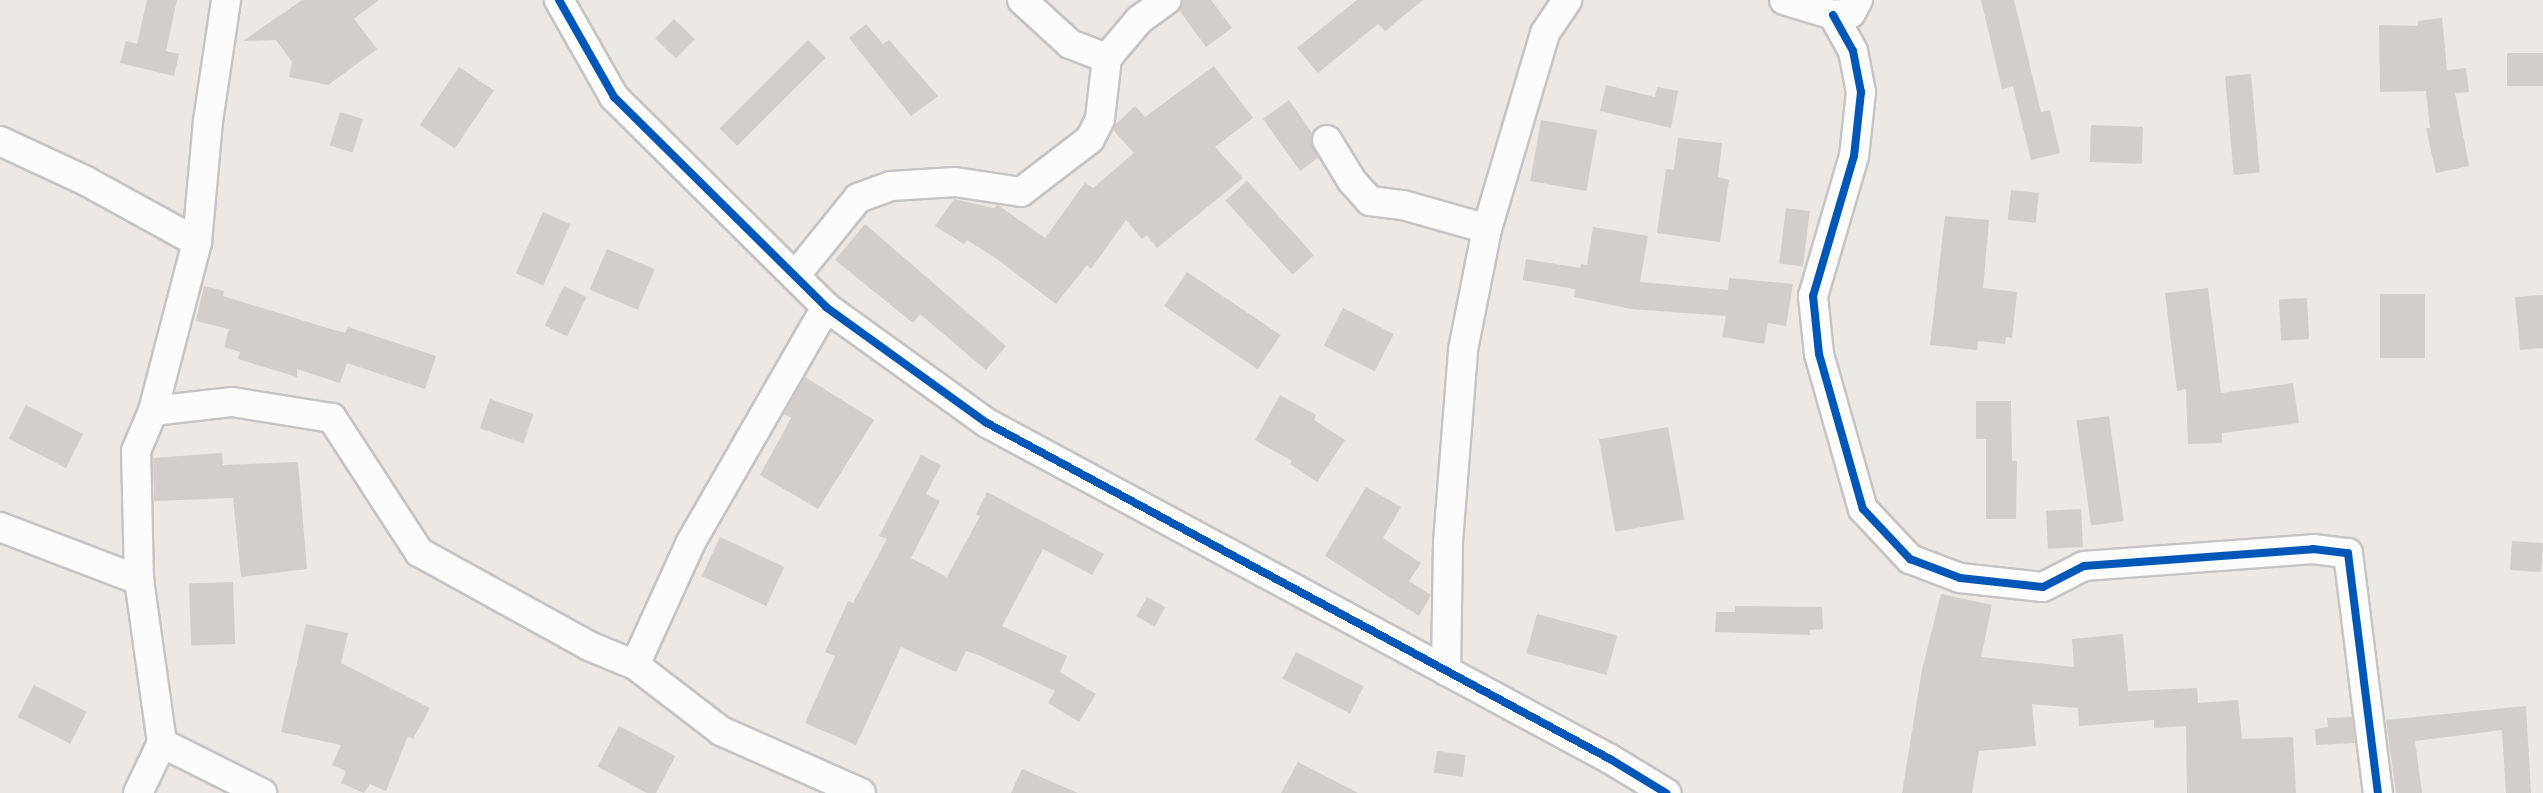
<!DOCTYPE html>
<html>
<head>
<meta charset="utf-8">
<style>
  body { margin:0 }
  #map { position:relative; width:2543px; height:793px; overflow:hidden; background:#ece8e4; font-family:"PT Sans Narrow",sans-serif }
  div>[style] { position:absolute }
  .building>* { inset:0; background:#d1cecb; transform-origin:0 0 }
  .roads { filter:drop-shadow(2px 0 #c5c4c5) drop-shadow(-2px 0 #c5c4c5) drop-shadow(0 2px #c5c4c5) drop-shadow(0 -2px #c5c4c5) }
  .minor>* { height:28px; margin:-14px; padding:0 14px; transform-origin:14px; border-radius:14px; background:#fcfcfb }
  .cycleway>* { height:8px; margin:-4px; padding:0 4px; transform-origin:4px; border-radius:4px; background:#0057b8 }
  span { translate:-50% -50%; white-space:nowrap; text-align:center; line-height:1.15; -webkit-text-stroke:4.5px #fff; paint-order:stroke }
</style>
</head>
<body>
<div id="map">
  <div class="building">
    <i style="clip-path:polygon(147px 0,177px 0,166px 51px,179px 54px,174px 76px,120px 63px,126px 41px,137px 44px)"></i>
    <i style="clip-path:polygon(302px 0,379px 0,354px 19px,377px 49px,328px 85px,289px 77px,292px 62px,276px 40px,243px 41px)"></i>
    <i style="clip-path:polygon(1183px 0,1211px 0,1232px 28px,1206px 47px,1179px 10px)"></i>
    <i style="clip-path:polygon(1357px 0,1423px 0,1385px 31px,1378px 24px,1318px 73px,1297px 48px)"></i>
    <i style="clip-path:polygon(1981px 0,2014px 0,2041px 112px,2050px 110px,2060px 153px,2031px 160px,2013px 86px,2002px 89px)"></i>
    <i style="clip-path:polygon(2442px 18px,2447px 70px,2466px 68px,2469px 92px,2455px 93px,2469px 166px,2436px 173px,2426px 128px,2430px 128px,2426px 91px,2380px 92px,2379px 25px,2418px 26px,2418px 21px)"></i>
    <i style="left:674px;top:19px;width:29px;height:27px;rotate:44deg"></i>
    <i style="clip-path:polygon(866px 24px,883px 44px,889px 40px,938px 96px,911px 116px,849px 38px)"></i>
    <i style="left:808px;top:40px;width:25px;height:125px;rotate:45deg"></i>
    <i style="left:2543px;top:53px;width:33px;height:36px;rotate:90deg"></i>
    <i style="clip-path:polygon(1214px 66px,1253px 118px,1215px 147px,1243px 178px,1157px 248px,1147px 235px,1142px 239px,1126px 220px,1091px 269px,1087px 265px,1056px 304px,997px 259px,967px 240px,964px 244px,935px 226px,954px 199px,994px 208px,998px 205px,1045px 238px,1085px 183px,1093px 188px,1134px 153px,1113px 130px,1116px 124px,1135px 106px,1145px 117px)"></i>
    <i style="left:459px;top:67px;width:42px;height:70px;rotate:34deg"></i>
    <i style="left:2251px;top:74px;width:99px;height:26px;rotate:85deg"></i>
    <i style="clip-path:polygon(1606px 85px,1655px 97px,1657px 87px,1678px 91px,1671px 128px,1600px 111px)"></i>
    <i style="clip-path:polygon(1289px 100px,1312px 133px,1311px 141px,1318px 158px,1300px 171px,1263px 119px)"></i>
    <i style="left:340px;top:112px;width:24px;height:35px;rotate:17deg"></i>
    <i style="left:1541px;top:120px;width:57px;height:62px;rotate:10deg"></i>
    <i style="left:2091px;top:125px;width:52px;height:37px;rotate:2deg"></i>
    <i style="clip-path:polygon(1678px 138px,1722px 143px,1718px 177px,1729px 180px,1720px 242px,1657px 233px,1666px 169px,1674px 170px)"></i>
    <i style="left:1247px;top:181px;width:100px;height:29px;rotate:48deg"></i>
    <i style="left:2011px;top:190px;width:28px;height:30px;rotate:6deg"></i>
    <i style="left:1786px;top:208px;width:24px;height:56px;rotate:7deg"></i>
    <i style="left:543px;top:212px;width:30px;height:67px;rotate:24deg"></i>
    <i style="clip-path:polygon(1945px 216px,1989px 220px,1983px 288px,2017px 292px,2012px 338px,2006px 337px,2005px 344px,1978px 341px,1977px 350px,1930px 345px)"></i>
    <i style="clip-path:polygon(865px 224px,1006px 346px,986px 370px,920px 314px,913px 323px,835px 260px)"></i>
    <i style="clip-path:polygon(1593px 227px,1648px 236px,1640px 282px,1728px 290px,1729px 278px,1793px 284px,1786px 326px,1768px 323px,1764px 344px,1722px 337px,1726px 316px,1631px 309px,1574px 297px,1575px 289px,1523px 280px,1526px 259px,1580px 268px,1581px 264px,1587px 265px)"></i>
    <i style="left:607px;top:249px;width:52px;height:44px;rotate:23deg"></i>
    <i style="left:1187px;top:272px;width:113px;height:41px;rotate:34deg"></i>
    <i style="clip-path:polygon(204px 286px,224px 291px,223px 296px,324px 327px,345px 333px,348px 327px,436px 356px,425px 389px,347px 363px,340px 383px,297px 369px,297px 377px,238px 359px,240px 352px,224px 347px,229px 329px,196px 321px)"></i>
    <i style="left:564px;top:286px;width:25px;height:44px;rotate:26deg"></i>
    <i style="clip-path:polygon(2208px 288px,2221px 393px,2293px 383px,2299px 423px,2222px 433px,2222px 443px,2188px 444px,2186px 389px,2177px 391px,2165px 293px)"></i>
    <i style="left:2380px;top:294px;width:45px;height:64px"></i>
    <i style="clip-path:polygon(2543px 295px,2543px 348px,2520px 350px,2515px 297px)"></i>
    <i style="left:2307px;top:298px;width:41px;height:28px;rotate:87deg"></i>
    <i style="left:1343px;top:308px;width:57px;height:42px;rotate:27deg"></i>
    <i style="clip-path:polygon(805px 377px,874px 420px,818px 509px,760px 475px,791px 418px,784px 414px)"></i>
    <i style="clip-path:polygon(1280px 395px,1316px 415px,1314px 420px,1345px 440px,1317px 482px,1290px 464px,1292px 461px,1255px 440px)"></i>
    <i style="left:490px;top:399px;width:46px;height:31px;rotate:19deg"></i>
    <i style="clip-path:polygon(1976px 401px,2011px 401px,2012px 461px,2017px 461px,2016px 519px,1986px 519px,1986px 439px,1976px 439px)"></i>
    <i style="left:26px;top:405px;width:64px;height:38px;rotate:27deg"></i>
    <i style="left:2109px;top:416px;width:106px;height:33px;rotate:82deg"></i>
    <i style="left:1668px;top:427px;width:94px;height:70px;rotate:80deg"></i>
    <i style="clip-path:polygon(222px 453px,223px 465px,298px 462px,307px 569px,241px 577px,233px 498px,154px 501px,153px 458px)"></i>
    <i style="clip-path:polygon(921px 455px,941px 465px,926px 494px,940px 501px,911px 558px,947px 577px,980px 516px,976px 514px,987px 492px,1104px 554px,1092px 575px,1043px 549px,1002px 626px,1067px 656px,1060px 672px,1096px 694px,1079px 722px,1048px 703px,1055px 691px,981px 656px,966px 651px,956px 672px,901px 647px,856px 745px,805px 723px,835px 656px,825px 652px,848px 601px,853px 603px,887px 539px,879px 536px)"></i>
    <i style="clip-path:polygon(1366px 487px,1401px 507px,1383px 538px,1421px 563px,1409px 581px,1431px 595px,1419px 616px,1325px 556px)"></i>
    <i style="left:2081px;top:509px;width:38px;height:35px;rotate:87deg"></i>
    <i style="left:720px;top:537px;width:71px;height:43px;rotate:25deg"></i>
    <i style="left:2512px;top:541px;width:31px;height:29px;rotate:4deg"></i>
    <i style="left:233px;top:582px;width:62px;height:44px;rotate:88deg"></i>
    <i style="clip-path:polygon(1941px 594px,1992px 605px,1981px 657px,2074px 667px,2072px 639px,2123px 634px,2128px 691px,2197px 688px,2198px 703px,2238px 700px,2242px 739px,2293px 737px,2296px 793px,2187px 793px,2186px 726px,2154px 728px,2154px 720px,2079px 726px,2078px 708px,2032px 704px,2036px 746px,1979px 751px,1972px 793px,1902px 793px,1922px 670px)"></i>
    <i style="left:1147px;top:597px;width:21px;height:22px;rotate:29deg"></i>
    <i style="clip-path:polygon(1735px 606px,1822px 607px,1823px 629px,1810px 630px,1810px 635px,1715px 632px,1716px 612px,1735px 612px)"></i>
    <i style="left:1537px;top:614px;width:83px;height:41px;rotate:15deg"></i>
    <i style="clip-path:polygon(306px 624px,348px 633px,341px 663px,430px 708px,413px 739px,408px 736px,386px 791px,370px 784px,364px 793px,341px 783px,346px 771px,332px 765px,341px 745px,281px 732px)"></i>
    <i style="left:1296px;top:652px;width:76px;height:30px;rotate:27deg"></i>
    <i style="left:34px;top:685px;width:59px;height:36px;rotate:27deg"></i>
    <i style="clip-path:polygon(2526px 706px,2531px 793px,2506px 793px,2502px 730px,2415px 741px,2422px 793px,2396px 793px,2386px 720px)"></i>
    <i style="clip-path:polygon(2352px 717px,2355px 743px,2316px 745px,2315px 729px,2328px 727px,2327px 718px)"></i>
    <i style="left:619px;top:726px;width:64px;height:46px;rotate:28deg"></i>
    <i style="left:1437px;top:751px;width:29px;height:22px;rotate:8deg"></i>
    <i style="clip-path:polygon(1298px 762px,1358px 793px,1281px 793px)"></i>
    <i style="clip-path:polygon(1022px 769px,1078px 793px,1011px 793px)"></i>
  </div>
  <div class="roads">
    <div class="minor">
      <i style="left:559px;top:0;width:112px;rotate:60.4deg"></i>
      <i style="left:614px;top:97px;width:298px;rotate:44.7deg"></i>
      <i style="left:826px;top:307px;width:198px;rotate:35.8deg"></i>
      <i style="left:987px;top:423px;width:708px;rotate:28.34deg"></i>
      <i style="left:1610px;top:759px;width:66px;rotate:31.3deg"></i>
      <i style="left:1022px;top:0;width:65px;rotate:42.5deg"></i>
      <i style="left:1070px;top:44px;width:40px;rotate:21deg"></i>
      <i style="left:1784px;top:0;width:51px;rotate:17deg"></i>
      <i style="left:1833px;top:15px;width:18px;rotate:-6deg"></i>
      <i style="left:1851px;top:13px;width:15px;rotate:-62deg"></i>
      <i style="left:1833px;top:15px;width:41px;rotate:60.9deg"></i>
      <i style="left:1853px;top:51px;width:42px;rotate:79deg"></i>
      <i style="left:1861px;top:92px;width:64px;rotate:96.2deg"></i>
      <i style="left:1854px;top:156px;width:146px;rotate:106.3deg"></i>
      <i style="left:1813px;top:296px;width:58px;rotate:84.1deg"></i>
      <i style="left:1819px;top:354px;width:161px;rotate:74.2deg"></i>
      <i style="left:1863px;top:509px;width:69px;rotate:46.8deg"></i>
      <i style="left:1910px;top:559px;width:53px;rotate:20.8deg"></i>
      <i style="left:1960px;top:578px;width:83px;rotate:6.2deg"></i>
      <i style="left:2043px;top:587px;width:46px;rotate:-27.1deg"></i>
      <i style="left:2084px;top:566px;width:230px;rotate:-4.2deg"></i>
      <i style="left:2313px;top:549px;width:35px;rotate:7deg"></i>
      <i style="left:2348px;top:553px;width:242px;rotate:82.9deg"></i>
      <i style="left:1327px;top:140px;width:48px;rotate:58.6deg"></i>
      <i style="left:1352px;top:181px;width:27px;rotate:48deg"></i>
      <i style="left:1370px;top:201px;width:33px;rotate:7deg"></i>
      <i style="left:1403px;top:205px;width:87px;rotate:15.9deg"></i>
      <i style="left:0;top:141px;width:95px;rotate:24.9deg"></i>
      <i style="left:86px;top:181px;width:127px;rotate:28.8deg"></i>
      <i style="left:795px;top:276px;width:100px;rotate:-51.1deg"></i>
      <i style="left:858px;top:198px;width:35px;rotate:-20deg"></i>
      <i style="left:891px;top:186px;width:64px;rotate:-3.6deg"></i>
      <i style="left:955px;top:182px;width:67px;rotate:8.6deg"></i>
      <i style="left:1021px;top:192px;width:87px;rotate:-37.5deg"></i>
      <i style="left:1090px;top:139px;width:22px;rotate:-63deg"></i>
      <i style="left:1100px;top:119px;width:61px;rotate:-83.5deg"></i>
      <i style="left:1107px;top:58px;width:50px;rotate:-49.9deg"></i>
      <i style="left:1139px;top:20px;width:34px;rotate:-36deg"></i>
      <i style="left:153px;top:411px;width:80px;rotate:-6.5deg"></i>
      <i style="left:232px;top:402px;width:101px;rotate:9.1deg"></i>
      <i style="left:332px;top:418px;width:160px;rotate:57deg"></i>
      <i style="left:419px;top:552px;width:194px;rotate:28.9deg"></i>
      <i style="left:589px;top:646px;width:50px;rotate:22.4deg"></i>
      <i style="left:635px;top:665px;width:108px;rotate:37.5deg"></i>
      <i style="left:721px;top:731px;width:153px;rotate:23.9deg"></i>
      <i style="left:0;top:527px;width:149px;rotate:20.9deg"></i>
      <i style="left:635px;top:665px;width:135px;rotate:-65.5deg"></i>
      <i style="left:691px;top:542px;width:271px;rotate:-60.1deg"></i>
      <i style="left:1446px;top:671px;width:129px;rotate:-89.1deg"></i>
      <i style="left:1448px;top:542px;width:193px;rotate:-85.5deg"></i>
      <i style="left:1463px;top:350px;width:123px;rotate:-78.8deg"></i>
      <i style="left:1487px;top:229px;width:204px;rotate:-73.5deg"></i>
      <i style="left:1545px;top:33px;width:40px;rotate:-56deg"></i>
      <i style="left:162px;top:743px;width:165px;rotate:-98deg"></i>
      <i style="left:139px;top:580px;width:129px;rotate:-91.3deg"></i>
      <i style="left:136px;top:451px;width:43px;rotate:-67deg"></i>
      <i style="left:153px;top:411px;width:175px;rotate:-75.4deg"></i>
      <i style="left:197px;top:242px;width:121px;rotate:-84.8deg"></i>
      <i style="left:208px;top:121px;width:122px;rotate:-81.5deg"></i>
      <i style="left:138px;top:793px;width:55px;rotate:-64.4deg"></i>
      <i style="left:162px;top:743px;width:112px;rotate:26.6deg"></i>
    </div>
  </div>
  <div class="cycleway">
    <i style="left:559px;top:0;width:112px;rotate:60.4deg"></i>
    <i style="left:614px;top:97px;width:298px;rotate:44.7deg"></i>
    <i style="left:826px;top:307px;width:198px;rotate:35.8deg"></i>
    <i style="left:987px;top:423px;width:708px;rotate:28.34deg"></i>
    <i style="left:1610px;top:759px;width:66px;rotate:31.3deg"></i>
    <i style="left:1833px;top:15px;width:41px;rotate:60.9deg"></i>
    <i style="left:1853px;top:51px;width:42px;rotate:79deg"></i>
    <i style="left:1861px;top:92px;width:64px;rotate:96.2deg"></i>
    <i style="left:1854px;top:156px;width:146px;rotate:106.3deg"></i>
    <i style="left:1813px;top:296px;width:58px;rotate:84.1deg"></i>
    <i style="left:1819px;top:354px;width:161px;rotate:74.2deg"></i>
    <i style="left:1863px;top:509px;width:69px;rotate:46.8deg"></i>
    <i style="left:1910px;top:559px;width:53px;rotate:20.8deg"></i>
    <i style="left:1960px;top:578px;width:83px;rotate:6.2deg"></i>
    <i style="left:2043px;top:587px;width:46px;rotate:-27.1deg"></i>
    <i style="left:2084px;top:566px;width:230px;rotate:-4.2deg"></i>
    <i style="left:2313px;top:549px;width:35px;rotate:7deg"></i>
    <i style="left:2348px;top:553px;width:242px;rotate:82.9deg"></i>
  </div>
</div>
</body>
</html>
